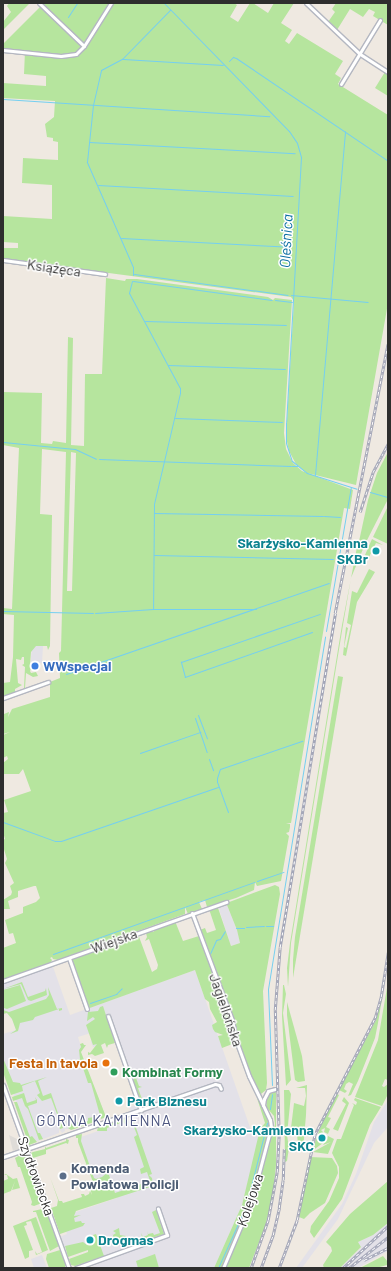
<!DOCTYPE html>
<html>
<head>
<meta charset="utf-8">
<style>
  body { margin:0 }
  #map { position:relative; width:391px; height:1271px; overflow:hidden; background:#efe9e1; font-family:Barlow,sans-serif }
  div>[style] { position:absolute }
  .industrial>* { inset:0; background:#e3e1e8 }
  .green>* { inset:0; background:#b6e59e }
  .plaza>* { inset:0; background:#dfdcd8 }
  .stream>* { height:1px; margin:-0.5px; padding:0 0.5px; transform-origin:0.5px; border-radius:0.5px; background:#75cff0 }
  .roads { filter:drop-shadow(1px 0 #b4b7c1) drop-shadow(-1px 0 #b4b7c1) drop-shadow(0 1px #b4b7c1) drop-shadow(0 -1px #b4b7c1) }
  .minor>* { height:3px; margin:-1.5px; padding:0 1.5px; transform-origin:1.5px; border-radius:1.5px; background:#fff }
  .rail>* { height:2.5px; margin-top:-1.25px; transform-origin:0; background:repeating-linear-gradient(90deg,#fff 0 3px,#a3a6b8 0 6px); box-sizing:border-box; border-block:1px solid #a3a6b8 }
  .dots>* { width:11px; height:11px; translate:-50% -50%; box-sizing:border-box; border:2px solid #fff; border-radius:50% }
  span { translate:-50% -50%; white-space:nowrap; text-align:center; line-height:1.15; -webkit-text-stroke:3px #fff; paint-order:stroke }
  .street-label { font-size:14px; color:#2e2e2e }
  .culture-label { font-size:14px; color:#0d838f; font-weight:700 }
  .right { translate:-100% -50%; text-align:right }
  .left { translate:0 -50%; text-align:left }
  .shop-label { font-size:14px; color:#366cbe; font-weight:700 }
  .food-label { font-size:14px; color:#c56008; font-weight:700 }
  .leisure-label { font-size:14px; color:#27864d; font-weight:700 }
  .service-label { font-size:14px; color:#4e5e75; font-weight:700 }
  .water-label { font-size:15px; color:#0d6fa3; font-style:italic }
  .neighbourhood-label { font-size:15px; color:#4d5680; letter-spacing:1px }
  .frame { position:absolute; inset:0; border:4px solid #2e2e2e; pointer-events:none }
</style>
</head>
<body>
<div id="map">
  <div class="industrial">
    <i style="clip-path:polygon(32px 646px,43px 646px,42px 663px,36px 663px,36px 670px,30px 670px)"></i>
    <i style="clip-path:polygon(224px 904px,227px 905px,237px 930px,240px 943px,231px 946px,218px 906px)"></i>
    <i style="clip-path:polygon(52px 964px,70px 1015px,195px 970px,252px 1133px,261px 1130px,242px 1205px,214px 1268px,89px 1268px,104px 1261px,98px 1244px,66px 1255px,59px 1237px,67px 1234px,61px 1217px,117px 1198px,109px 1175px,93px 1181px,78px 1138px,133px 1119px,129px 1107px,135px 1105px,136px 1102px,114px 1039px,93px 1047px,91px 1042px,94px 1032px,78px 1037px,81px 1047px,79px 1050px,106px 1117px,101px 1119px,100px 1117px,97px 1119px,97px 1120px,71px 1129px,65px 1129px,65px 1131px,62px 1133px,59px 1129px,59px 1133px,30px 1144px,3px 1062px,3px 1034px,16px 1030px,12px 1019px,7px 1013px,3px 1013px,3px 983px)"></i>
    <i style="clip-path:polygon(388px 1100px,388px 1127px,374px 1143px,338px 1219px,302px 1268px,296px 1268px,342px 1204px,356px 1174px,374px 1122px)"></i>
    <i style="clip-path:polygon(388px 1223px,388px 1251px,358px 1268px,340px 1268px,361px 1248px,358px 1242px,373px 1235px)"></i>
    <i style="clip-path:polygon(42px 1255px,47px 1268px,34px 1268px,31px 1259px)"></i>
  </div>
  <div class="green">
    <i style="clip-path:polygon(9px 3px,30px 3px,3px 30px,3px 22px,11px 12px,7px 6px)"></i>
    <i style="clip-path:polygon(38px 3px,234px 3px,237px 5px,230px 17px,238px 22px,250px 3px,253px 3px,268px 13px,274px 3px,294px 3px,281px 23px,292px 30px,285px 41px,289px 44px,297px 33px,343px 61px,335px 74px,341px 78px,338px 84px,388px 115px,388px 303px,356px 485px,307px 473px,296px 464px,289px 451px,286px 437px,294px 301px,291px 297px,3px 259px,3px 248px,18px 248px,18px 243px,3px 242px,3px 216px,52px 219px,52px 185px,22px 183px,23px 158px,58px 160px,58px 142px,53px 141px,53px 138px,47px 137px,45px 124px,54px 117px,55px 101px,3px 98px,3px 83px,46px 86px,46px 76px,24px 74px,25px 51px,3px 48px,3px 44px,41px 6px)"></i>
    <i style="clip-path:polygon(336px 3px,388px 3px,388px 25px,373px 16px,375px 12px,369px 9px,363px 17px,350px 9px,337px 30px,328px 22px,335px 12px,332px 9px)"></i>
    <i style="clip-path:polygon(388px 67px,388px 96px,375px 88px)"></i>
    <i style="clip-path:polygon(evenodd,106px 278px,125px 281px,126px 279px,137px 279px,268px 297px,273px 300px,275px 298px,292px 300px,284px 433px,286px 449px,293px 463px,302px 471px,353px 490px,350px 509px,344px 508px,291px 823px,286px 823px,290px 824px,290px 827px,289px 832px,286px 833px,289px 836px,281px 881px,257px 886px,255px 882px,254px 890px,236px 898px,207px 907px,205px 900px,199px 902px,202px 909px,188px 914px,185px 907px,185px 914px,58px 960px,53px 959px,52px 957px,50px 958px,52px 960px,51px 962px,5px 979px,3px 978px,3px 948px,16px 943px,13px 933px,9px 934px,5px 920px,23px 913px,23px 907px,36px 902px,40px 898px,36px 886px,34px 886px,18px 891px,18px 897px,8px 901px,10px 909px,4px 909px,3px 900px,11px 895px,12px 892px,10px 886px,14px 883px,5px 863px,7px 859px,3px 846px,3px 840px,5px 839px,3px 832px,3px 813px,8px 812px,4px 800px,31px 791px,23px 769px,19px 774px,3px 774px,3px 763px,8px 759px,7px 756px,3px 758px,3px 735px,10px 732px,3px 734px,3px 710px,4px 714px,9px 712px,8px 717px,12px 709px,50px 697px,50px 682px,60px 678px,59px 653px,61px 651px,66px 452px,42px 449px,40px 514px,52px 515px,50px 646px,48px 650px,47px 646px,36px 646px,31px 652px,30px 665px,32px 666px,30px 671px,31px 673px,36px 672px,38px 676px,33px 677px,26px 673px,25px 688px,24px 688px,25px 667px,22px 665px,24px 664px,24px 657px,22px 657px,21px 660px,16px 659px,18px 683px,22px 685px,15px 689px,15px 693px,3px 698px,3px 683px,10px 682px,13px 657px,14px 615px,3px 614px,3px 608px,12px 609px,19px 448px,3px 445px,3px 392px,42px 393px,41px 443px,52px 444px,53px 441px,66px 443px,68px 337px,73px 338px,71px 445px,84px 446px,85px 374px,102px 374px,106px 278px,71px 452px,76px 453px,72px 591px,67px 591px,71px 452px)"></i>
    <i style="clip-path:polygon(388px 452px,387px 501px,363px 548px,358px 546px,368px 500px,377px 473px)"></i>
    <i style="clip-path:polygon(388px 506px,388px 544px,373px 537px)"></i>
    <i style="clip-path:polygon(372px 539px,383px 545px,376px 543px,369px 557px,365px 555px)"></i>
    <i style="clip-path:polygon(357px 547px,363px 549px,351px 578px,343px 625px,291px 943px,288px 987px,287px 968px,290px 943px,342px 625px)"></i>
    <i style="clip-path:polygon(369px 569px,375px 572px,357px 602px,346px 656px,343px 655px,346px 627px,348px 628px,344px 647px,346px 648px,351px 625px,347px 623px,352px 591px,357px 593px)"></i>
    <i style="clip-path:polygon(338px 676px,343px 677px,293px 978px,293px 960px,295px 937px)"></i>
    <i style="clip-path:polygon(275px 885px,279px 887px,280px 894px,263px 991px,267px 1083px,266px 1090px,261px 1094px,255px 1088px,240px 1049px,236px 1032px,200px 930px,205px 928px,207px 933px,216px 930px,209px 909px,217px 905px,231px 946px,240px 943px,237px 930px,227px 905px,224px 904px)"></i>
    <i style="clip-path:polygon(175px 921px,183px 941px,199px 936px,231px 1017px,235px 1043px,222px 1048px,218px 1036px,223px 1035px,215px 1032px,213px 1029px,212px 1025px,217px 1022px,210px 1009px,209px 1002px,205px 999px,195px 970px,87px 1009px,71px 958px,138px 934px,152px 972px,157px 969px,158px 965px,149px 939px,145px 941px,147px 937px,146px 933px,148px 931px,153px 932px,161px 926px)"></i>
    <i style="clip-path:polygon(22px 982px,28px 997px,45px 991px,46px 988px,47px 995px,31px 1001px,28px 1000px,21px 984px,3px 989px)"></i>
    <i style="clip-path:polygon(388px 982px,388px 1080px,385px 1079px,382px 1086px,384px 1087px,388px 1084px,388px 1094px,382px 1106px,355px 1097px,378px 1040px)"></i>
    <i style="clip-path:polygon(20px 985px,26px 1001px,7px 1009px,4px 1008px,3px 990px)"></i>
    <i style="clip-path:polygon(283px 985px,284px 985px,286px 994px,283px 1013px,291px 1080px,286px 1086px,282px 1016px)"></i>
    <i style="clip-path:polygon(48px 987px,57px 1009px,62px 1008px,62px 1010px,59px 1011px,59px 1009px,35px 1017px,33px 1020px,20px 1023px,18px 1031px,10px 1034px,16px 1030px,12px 1019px,7px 1013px,3px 1014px,3px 1010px,9px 1012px,46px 999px,49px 995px)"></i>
    <i style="clip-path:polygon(383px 993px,378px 1023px,375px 1038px,358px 1081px,351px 1095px,348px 1096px,353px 1084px,349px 1082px,346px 1084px,344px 1089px,347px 1091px,345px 1093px,339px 1090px,376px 1020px)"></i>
    <i style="clip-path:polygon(287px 1002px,302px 1056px,305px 1081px,298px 1082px,295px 1080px,287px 1015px)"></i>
    <i style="clip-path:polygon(103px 1006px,115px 1043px,108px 1045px,107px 1048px,105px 1043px,101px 1045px,104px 1053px,95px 1056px,92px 1054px,88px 1055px,88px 1052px,90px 1053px,97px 1044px,93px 1045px,86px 1025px,95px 1019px,93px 1017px,87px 1021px,88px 1012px,98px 1011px,100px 1007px)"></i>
    <i style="clip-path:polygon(83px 1043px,84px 1045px,86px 1045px,81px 1052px,106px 1117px,101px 1119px,91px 1083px,88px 1083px,81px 1062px,78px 1063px,77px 1060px,80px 1059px,79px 1050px,81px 1047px,80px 1044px)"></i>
    <i style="clip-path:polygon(3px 1058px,13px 1082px,20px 1083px,21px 1085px,47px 1077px,38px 1081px,43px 1096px,51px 1093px,63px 1128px,60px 1129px,58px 1124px,60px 1122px,51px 1098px,42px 1101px,37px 1095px,40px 1093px,35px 1081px,22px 1086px,23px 1091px,11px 1095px,3px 1072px)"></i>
    <i style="clip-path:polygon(146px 1072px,136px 1078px,139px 1086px,142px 1087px,138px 1088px,142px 1099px,145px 1098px,147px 1103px,150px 1103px,142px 1106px,133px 1080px,136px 1075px)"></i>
    <i style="clip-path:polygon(307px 1085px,306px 1115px,303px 1150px,295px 1148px,298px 1143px,297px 1135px,291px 1134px,291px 1128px,294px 1103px,304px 1106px,306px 1096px,305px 1088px,296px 1088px)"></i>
    <i style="clip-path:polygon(284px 1090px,289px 1090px,291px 1094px,287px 1135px,289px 1148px,287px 1161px,285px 1162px)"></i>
    <i style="clip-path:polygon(276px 1091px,276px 1165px,273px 1194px,265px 1227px,249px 1268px,224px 1268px,250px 1209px,271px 1129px,273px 1130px,255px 1199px,275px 1124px,274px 1116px,267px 1108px,266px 1100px,269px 1094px)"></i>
    <i style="clip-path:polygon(24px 1093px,27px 1103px,36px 1100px,35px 1097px,37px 1100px,37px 1103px,28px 1106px,38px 1133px,40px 1133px,43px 1139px,39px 1140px,28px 1109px,25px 1106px,22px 1098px,13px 1101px,12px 1097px)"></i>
    <i style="clip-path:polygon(337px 1094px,339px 1095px,328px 1117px,331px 1118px,326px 1127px,330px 1129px,328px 1134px,324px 1132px,325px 1128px,321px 1130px,323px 1132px,318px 1142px,323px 1143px,312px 1151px,321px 1125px)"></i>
    <i style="clip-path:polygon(344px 1097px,349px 1103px,338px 1131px,333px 1129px,346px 1104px,342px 1101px)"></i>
    <i style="clip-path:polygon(257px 1098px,267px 1113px,270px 1123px,263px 1154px,247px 1208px,221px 1268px,214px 1268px,242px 1205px,260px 1129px,265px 1123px)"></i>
    <i style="clip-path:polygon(355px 1098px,381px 1107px,370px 1125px,342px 1199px,314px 1238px,310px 1232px,311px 1226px,329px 1201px,339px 1178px,339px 1167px,332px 1153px,337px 1139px,341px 1139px,354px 1105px,352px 1103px,356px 1105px,357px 1102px,354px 1100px)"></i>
    <i style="clip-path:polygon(14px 1102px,17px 1102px,30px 1137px,32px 1136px,37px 1142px,29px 1145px)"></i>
    <i style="clip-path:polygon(94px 1117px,97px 1118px,97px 1121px,71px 1130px,68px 1128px,71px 1122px,72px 1126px,78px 1122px,79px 1124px,88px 1121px,88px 1118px)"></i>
    <i style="clip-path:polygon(125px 1117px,128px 1120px,125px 1124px,123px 1122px,107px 1128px,107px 1131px,97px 1131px,98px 1127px)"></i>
    <i style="clip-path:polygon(131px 1119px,133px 1119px,152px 1174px,149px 1175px,152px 1178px,153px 1186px,76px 1211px,74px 1216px,81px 1215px,74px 1218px,75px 1222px,81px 1221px,82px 1223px,85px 1223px,83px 1226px,60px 1234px,51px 1208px,57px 1206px,58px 1200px,50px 1177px,59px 1201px,62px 1201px,63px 1203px,82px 1197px,81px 1194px,84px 1194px,85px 1196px,89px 1194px,90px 1191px,92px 1195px,90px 1188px,93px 1185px,93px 1182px,78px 1142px,78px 1138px,76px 1138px,76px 1135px,82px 1134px,81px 1141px,94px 1178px,96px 1179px,102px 1177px,107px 1173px,109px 1175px,115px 1193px,150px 1181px,147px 1172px,141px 1174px,140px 1169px,144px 1167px,134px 1137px,137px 1135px)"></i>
    <i style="clip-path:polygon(328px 1136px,334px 1139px,328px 1154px,313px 1152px,331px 1142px,323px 1145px)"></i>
    <i style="clip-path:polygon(66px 1139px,69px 1140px,68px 1144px,66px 1143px,46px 1150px,46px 1154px,33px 1158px,31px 1153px,33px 1152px,45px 1149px,45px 1146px,46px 1148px,66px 1141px)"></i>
    <i style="clip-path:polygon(22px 1154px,26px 1156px,42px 1203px,34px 1206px,31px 1205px,32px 1202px,20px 1167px,18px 1167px,15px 1158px)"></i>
    <i style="clip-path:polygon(310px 1157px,332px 1158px,337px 1166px,338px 1173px,325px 1203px,310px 1213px,304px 1219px,299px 1217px)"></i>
    <i style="clip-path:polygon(6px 1174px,13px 1179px,17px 1178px,20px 1188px,12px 1190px,15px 1181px,11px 1191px,3px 1194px,3px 1181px,8px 1179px,7px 1175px,4px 1175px)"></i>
    <i style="clip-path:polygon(388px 1181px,388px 1223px,373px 1235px,358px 1242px,361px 1247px,340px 1268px,324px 1268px,323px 1265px,332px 1251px,331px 1247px,326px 1242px,350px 1214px)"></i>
    <i style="clip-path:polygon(42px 1206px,45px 1207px,59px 1246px,50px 1251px,36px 1212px,33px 1212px,33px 1211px,42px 1209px)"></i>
    <i style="clip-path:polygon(156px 1210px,164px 1234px,143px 1241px,141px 1233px,143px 1237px,148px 1235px,147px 1231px,148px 1234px,153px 1233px,154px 1235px,160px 1233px,152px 1212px)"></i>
    <i style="clip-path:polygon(36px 1217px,48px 1250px,36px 1255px,35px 1251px,37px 1254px,42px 1252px,31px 1221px,26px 1222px,27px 1225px,24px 1226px,33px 1250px,29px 1251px,29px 1257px,25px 1259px,13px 1226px)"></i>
    <i style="clip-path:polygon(119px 1228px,120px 1235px,126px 1236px,128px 1241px,113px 1242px,115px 1240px,112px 1233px,113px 1235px,116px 1233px,113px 1231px)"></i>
    <i style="clip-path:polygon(96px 1234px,104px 1256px,75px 1266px,71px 1265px,69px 1259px,88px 1252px,88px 1250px,68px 1257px,65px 1246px,83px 1242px,87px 1245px,92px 1243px,90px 1236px)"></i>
    <i style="clip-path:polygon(60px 1250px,65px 1263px,65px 1268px,49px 1268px,46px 1259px,47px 1254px)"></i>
    <i style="clip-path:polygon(155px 1254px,159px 1268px,138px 1268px,136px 1261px)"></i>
    <i style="clip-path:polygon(383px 1256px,388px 1262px,387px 1265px,376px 1268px,360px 1268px)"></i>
  </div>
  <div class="plaza">
    <i style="clip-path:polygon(9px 1135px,21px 1141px,22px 1145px,21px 1149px,13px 1151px)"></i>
  </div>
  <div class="stream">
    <i style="left:164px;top:3px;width:179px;rotate:45.7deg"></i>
    <i style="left:289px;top:131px;width:14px;rotate:56deg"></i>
    <i style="left:297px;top:143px;width:15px;rotate:74deg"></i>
    <i style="left:301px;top:157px;width:265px;rotate:93.2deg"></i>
    <i style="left:286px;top:422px;width:21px;rotate:90deg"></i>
    <i style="left:286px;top:443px;width:19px;rotate:72deg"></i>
    <i style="left:292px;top:461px;width:19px;rotate:39deg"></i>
    <i style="left:307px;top:473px;width:52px;rotate:17.7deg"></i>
    <i style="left:68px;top:17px;width:17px;rotate:-57deg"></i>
    <i style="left:123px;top:59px;width:100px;rotate:3.4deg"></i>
    <i style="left:229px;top:61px;width:6px;rotate:-45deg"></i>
    <i style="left:233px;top:57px;width:3px;rotate:18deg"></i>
    <i style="left:236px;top:58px;width:184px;rotate:34.1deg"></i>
    <i style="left:3px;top:99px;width:267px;rotate:3.7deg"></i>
    <i style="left:89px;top:142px;width:206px;rotate:3.1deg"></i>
    <i style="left:98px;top:185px;width:195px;rotate:3.2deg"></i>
    <i style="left:121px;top:238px;width:169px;rotate:3deg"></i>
    <i style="left:134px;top:274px;width:155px;rotate:7.8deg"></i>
    <i style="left:133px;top:275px;width:8px;rotate:-90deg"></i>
    <i style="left:133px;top:267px;width:115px;rotate:-113.7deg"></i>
    <i style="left:87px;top:162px;width:57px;rotate:-84deg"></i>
    <i style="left:93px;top:105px;width:36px;rotate:-77deg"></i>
    <i style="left:101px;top:70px;width:24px;rotate:-28deg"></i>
    <i style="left:122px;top:59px;width:69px;rotate:-45.6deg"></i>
    <i style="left:132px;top:281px;width:12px;rotate:104deg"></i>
    <i style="left:129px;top:293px;width:108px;rotate:61.8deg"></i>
    <i style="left:180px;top:388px;width:5px;rotate:90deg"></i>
    <i style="left:180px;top:393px;width:114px;rotate:103.2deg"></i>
    <i style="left:154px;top:504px;width:105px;rotate:90.5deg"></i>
    <i style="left:133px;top:281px;width:140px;rotate:7.8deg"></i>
    <i style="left:291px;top:295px;width:77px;rotate:5.2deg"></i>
    <i style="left:275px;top:300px;width:17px;rotate:7deg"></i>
    <i style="left:145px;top:321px;width:141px;rotate:1.6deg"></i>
    <i style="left:168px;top:365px;width:117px;rotate:2deg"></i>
    <i style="left:175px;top:418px;width:107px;rotate:2.1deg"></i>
    <i style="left:3px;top:442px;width:72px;rotate:5.6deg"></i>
    <i style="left:75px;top:449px;width:23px;rotate:25deg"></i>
    <i style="left:99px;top:459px;width:192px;rotate:2.1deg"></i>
    <i style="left:292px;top:466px;width:5px"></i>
    <i style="left:315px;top:475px;width:345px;rotate:-85deg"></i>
    <i style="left:370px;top:492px;width:18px;rotate:16deg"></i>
    <i style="left:154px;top:513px;width:169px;rotate:1deg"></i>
    <i style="left:324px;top:516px;width:16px;rotate:4deg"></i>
    <i style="left:154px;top:555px;width:179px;rotate:1.3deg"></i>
    <i style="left:3px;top:611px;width:90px;rotate:1.3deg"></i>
    <i style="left:95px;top:613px;width:58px;rotate:-3.9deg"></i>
    <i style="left:153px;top:609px;width:103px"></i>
    <i style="left:326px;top:631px;width:146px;rotate:-80.2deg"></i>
    <i style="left:312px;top:632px;width:135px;rotate:160.5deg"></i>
    <i style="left:185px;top:677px;width:16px;rotate:-105deg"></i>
    <i style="left:181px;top:662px;width:147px;rotate:-19.1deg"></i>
    <i style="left:66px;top:674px;width:278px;rotate:-19.1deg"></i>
    <i style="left:18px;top:691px;width:9px;rotate:-21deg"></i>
    <i style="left:13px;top:692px;width:5px;rotate:-11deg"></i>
    <i style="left:198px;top:715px;width:25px;rotate:69deg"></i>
    <i style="left:195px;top:718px;width:36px;rotate:71deg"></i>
    <i style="left:140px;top:753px;width:64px;rotate:-19.3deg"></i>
    <i style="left:209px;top:759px;width:12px;rotate:70deg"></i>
    <i style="left:228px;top:812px;width:32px;rotate:-110deg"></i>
    <i style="left:217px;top:782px;width:4px;rotate:-90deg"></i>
    <i style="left:217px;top:778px;width:9px;rotate:-72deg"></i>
    <i style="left:220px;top:769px;width:87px;rotate:-18.9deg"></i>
    <i style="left:3px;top:822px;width:55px;rotate:20.1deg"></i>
    <i style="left:55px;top:841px;width:6px"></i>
    <i style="left:61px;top:841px;width:166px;rotate:-19deg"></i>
    <i style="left:257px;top:881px;width:28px;rotate:-19deg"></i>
    <i style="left:266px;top:926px;width:7px"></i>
    <i style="left:246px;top:927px;width:18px;rotate:-3deg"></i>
    <i style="left:236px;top:928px;width:8px"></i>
    <i style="left:53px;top:954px;width:214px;rotate:-19.7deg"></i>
    <i style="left:209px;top:956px;width:17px;rotate:-66deg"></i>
    <i style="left:216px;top:940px;width:4px;rotate:-14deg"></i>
    <i style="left:220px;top:939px;width:9px;rotate:-58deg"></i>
    <i style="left:90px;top:1003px;width:28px;rotate:-19deg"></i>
    <i style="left:116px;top:994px;width:8px;rotate:-45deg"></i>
    <i style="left:272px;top:1085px;width:96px;rotate:-92.4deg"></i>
    <i style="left:268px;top:989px;width:357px;rotate:-80.8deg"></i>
    <i style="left:270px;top:1109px;width:15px;rotate:-82deg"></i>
    <i style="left:218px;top:1268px;width:68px;rotate:-65.7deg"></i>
    <i style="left:246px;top:1206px;width:86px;rotate:-75.8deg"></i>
  </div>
  <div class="roads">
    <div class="minor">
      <i style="left:39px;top:3px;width:62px;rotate:43.7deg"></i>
      <i style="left:306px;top:3px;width:74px;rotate:43.4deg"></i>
      <i style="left:360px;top:54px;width:33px;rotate:33deg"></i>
      <i style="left:3px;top:50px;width:58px;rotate:5.9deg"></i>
      <i style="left:61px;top:56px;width:15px;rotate:-8deg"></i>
      <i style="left:76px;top:54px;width:11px;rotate:-45deg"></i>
      <i style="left:84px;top:46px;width:51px;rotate:-57.9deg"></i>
      <i style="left:341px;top:84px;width:75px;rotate:-58.6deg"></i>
      <i style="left:3px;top:260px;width:103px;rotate:7.8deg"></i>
      <i style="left:3px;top:698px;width:48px;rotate:-19.6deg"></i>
      <i style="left:192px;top:913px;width:114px;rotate:69.5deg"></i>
      <i style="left:232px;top:1020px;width:24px;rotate:78deg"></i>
      <i style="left:237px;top:1043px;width:35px;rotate:70deg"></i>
      <i style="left:249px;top:1076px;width:32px;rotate:64deg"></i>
      <i style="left:69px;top:958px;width:54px;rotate:70.6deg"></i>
      <i style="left:3px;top:981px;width:237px;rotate:-19.5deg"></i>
      <i style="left:108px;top:1016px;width:100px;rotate:70.7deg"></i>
      <i style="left:3px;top:1085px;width:195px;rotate:70.2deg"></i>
      <i style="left:3px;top:1157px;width:224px;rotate:-19deg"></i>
      <i style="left:215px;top:1084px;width:4px;rotate:14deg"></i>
      <i style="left:219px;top:1085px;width:4px;rotate:63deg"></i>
      <i style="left:76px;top:1268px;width:97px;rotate:-19.9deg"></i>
      <i style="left:167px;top:1235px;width:28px;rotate:-109deg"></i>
      <i style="left:223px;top:1268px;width:75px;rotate:-67.2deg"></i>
      <i style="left:252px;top:1199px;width:74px;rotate:-75.2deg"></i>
      <i style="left:271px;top:1127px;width:7px;rotate:-98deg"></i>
      <i style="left:270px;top:1120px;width:17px;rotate:-115deg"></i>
      <i style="left:263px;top:1105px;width:6px;rotate:-81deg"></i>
      <i style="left:264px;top:1099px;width:9px;rotate:-63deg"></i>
      <i style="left:268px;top:1091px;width:7px;rotate:-16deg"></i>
    </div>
  </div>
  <div class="rail">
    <i style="left:360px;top:512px;width:42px;rotate:-72deg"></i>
    <i style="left:373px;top:472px;width:32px;rotate:-62deg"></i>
    <i style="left:364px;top:1260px;width:27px;rotate:-27deg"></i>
    <i style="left:251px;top:1268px;width:51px;rotate:-70.5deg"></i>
    <i style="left:268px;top:1220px;width:49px;rotate:-79.4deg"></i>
    <i style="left:277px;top:1172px;width:36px;rotate:-87deg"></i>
    <i style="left:279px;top:1136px;width:126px;rotate:-91.8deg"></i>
    <i style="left:275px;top:1010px;width:63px;rotate:-85.5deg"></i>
    <i style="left:280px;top:947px;width:338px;rotate:-80.6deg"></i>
    <i style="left:335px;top:613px;width:274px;rotate:-78.9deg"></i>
    <i style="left:261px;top:1268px;width:35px;rotate:-70deg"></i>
    <i style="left:273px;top:1235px;width:28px;rotate:-77deg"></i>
    <i style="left:279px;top:1208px;width:28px;rotate:-82deg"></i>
    <i style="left:283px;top:1180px;width:31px;rotate:-88deg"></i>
    <i style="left:279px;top:1268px;width:51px;rotate:-69.4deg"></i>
    <i style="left:297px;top:1220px;width:88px;rotate:-78.2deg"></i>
    <i style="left:315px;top:1134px;width:131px;rotate:-62.7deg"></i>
    <i style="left:375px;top:1018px;width:22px;rotate:-74deg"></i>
    <i style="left:381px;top:997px;width:45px;rotate:-81deg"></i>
    <i style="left:343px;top:1268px;width:62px;rotate:-43deg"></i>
    <i style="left:349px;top:1268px;width:50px;rotate:-38.5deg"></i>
  </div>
  <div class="dots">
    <i style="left:376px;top:551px;background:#0f9aa8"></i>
    <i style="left:35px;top:666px;background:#3f7fe0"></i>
    <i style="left:106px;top:1063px;background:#e8710a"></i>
    <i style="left:114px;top:1072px;background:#2e9e5b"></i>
    <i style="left:119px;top:1101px;background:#0f9aa8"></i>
    <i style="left:322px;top:1138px;background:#0f9aa8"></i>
    <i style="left:63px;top:1176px;background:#5c6f8a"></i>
    <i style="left:90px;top:1240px;background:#0f9aa8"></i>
  </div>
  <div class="street-label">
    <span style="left:54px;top:268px;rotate:8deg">Książęca</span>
    <span style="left:114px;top:941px;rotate:-20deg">Wiejska</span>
    <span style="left:226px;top:1010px;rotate:71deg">Jagiellońska</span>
    <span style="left:36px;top:1176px;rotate:70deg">Szydłowiecka</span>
    <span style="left:250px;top:1200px;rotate:-71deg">Kolejowa</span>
  </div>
  <div class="culture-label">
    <span class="right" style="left:368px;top:551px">Skarżysko-Kamienna<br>SKBr</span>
    <span class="left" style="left:127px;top:1101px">Park Biznesu</span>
    <span class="right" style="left:314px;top:1138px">Skarżysko-Kamienna<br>SKC</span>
    <span class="left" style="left:98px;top:1240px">Drogmas</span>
  </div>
  <div class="shop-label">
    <span class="left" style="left:43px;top:666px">WWspecjal</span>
  </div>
  <div class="food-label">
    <span class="right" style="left:98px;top:1063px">Festa in tavola</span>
  </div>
  <div class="leisure-label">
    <span class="left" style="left:122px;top:1072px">Kombinat Formy</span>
  </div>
  <div class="service-label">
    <span class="left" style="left:71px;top:1176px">Komenda<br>Powiatowa Policji</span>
  </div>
  <div class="water-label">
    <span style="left:286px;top:241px;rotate:-87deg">Oleśnica</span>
  </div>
  <div class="neighbourhood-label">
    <span style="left:104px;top:1121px">GÓRNA KAMIENNA</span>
  </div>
  <div class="frame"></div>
</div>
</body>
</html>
